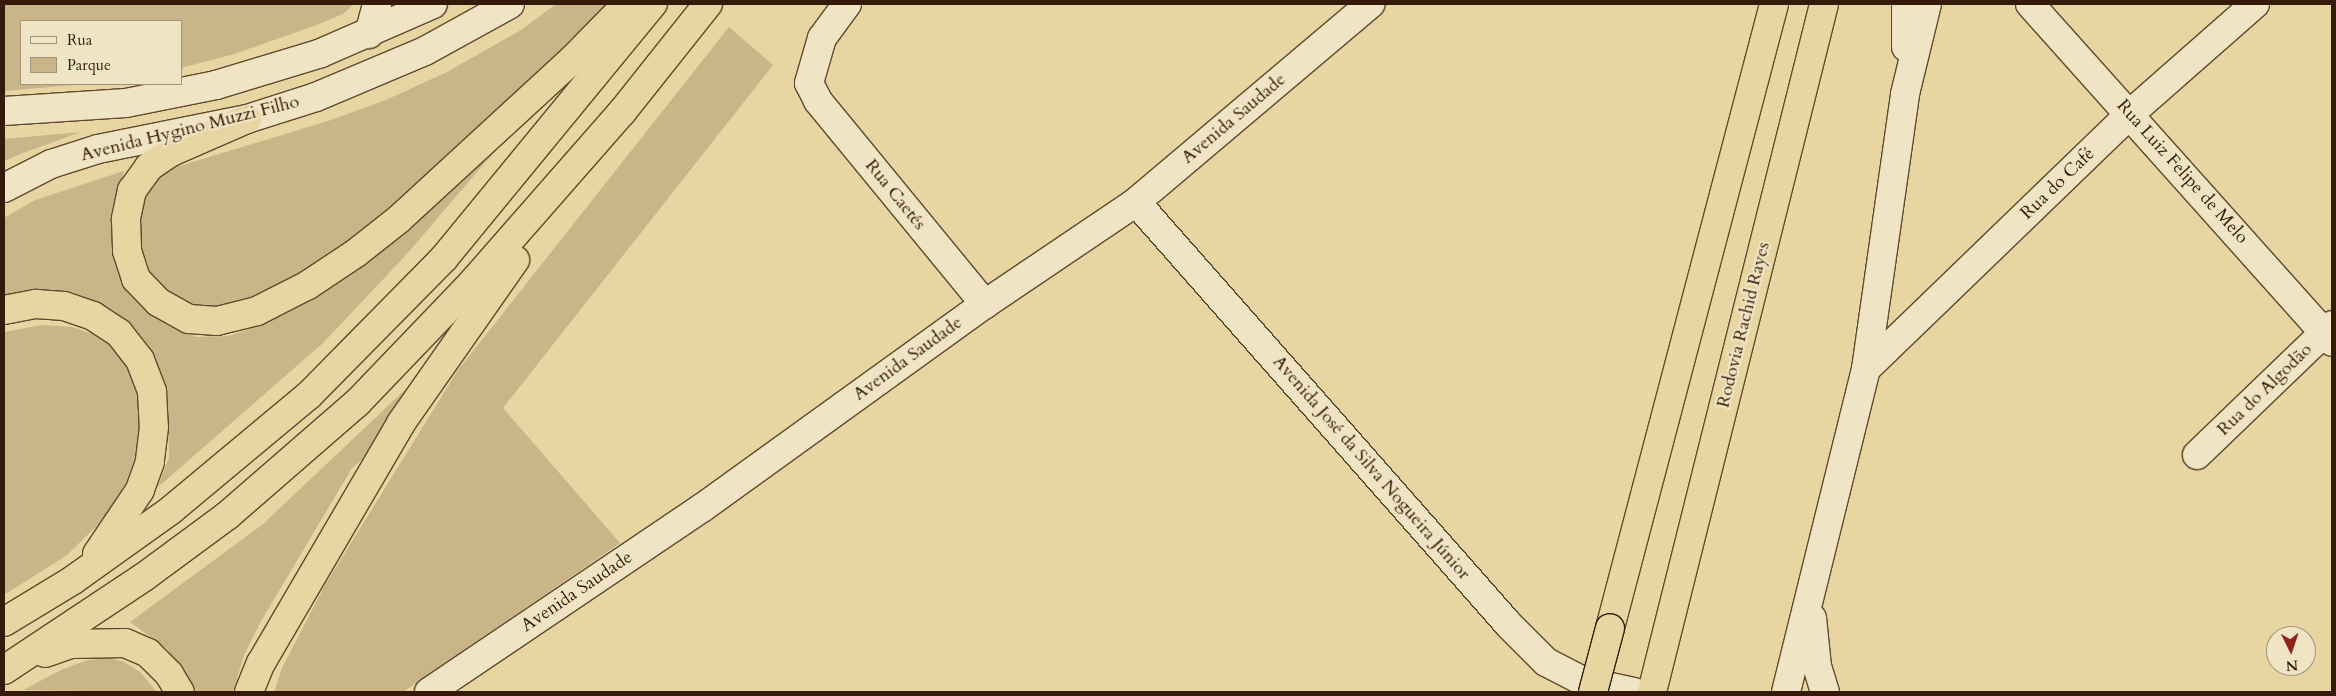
<!DOCTYPE html>
<html>
<head>
<meta charset="utf-8">
<style>
  body { margin:0 }
  #map { position:relative; width:2336px; height:696px; overflow:hidden; background:#e7d5a2; font-family:Cardo,serif }
  div>[style] { position:absolute }
  .green>* { inset:0; background:#c9b588 }
  .roads { filter:drop-shadow(1px 0 #61492e) drop-shadow(-1px 0 #61492e) drop-shadow(0 1px #61492e) drop-shadow(0 -1px #61492e) }
  .minor>* { height:28px; margin:-14px; padding:0 14px; transform-origin:14px; border-radius:14px; background:#efe4c3 }
  .tertiary>* { height:28px; margin:-14px; padding:0 14px; transform-origin:14px; border-radius:14px; background:#efe4c3 }
  .secondary>* { height:28px; margin:-14px; padding:0 14px; transform-origin:14px; border-radius:14px; background:#efe4c3 }
  .trunk>* { height:28px; margin:-14px; padding:0 14px; transform-origin:14px; border-radius:14px; background:#e7d5a2 }
  .motorway>* { height:28px; margin:-14px; padding:0 14px; transform-origin:14px; border-radius:14px; background:#e7d5a2 }
  .bridges { filter:drop-shadow(1px 0 #341a07) drop-shadow(-1px 0 #341a07) drop-shadow(0 1px #341a07) drop-shadow(0 -1px #341a07) }
  .trunk-bridge>* { height:28px; margin:-14px; padding:0 14px; transform-origin:14px; border-radius:14px; background:#e7d5a2 }
  span { translate:-50% -50%; white-space:nowrap; text-align:center; line-height:1.15; -webkit-text-stroke:4.5px #efe4c3; paint-order:stroke }
  .street-label { font-size:18px; color:#341a07 }
  .frame { position:absolute; inset:0; border:5px solid #341a07; pointer-events:none }
  .legend { position:absolute; left:20px; top:20px; width:162px; height:65px; box-sizing:border-box; background:#efe4c3; border:1px solid #a49378; margin:0; padding:6px 9px; list-style:none; font-size:15px; color:#341a07 }
  .legend li { display:flex; align-items:center; gap:10px; height:25px }
  .legend b { width:25px; border:1px solid #a49378 }
  .north { position:absolute; left:2266px; top:626px; width:50px; height:50px; box-sizing:border-box; background:#efe4c3; border:1px solid #a49378; border-radius:50%; rotate:176deg; font-size:14px; font-weight:700; line-height:20px; text-align:center; color:#341a07 }
  .north::after { content:''; display:block; margin:auto; width:18px; height:22px; background:#8f2418; clip-path:polygon(50% 0,100% 100%,50% 72%,0 100%) }
</style>
</head>
<body>
<div id="map">
  <div class="green">
    <i style="clip-path:polygon(4px 4px,354px 4px,343px 14px,314px 26px,234px 54px,181px 68px,181px 21px,21px 21px,21px 84px,87px 84px,4px 91px)"></i>
    <i style="clip-path:polygon(556px 4px,613px 4px,413px 189px,341px 248px,266px 294px,231px 306px,198px 307px,172px 298px,154px 282px,136px 239px,138px 216px,146px 192px,166px 170px,328px 121px,386px 100px,447px 72px,521px 30px)"></i>
    <i style="clip-path:polygon(729px 27px,773px 65px,503px 408px,620px 543px,403px 692px,274px 692px,282px 668px,325px 585px,458px 370px)"></i>
    <i style="clip-path:polygon(519px 123px,406px 255px,323px 343px,158px 487px,169px 457px,167px 393px,143px 341px,122px 319px,65px 293px,32px 290px,4px 297px,4px 218px,35px 200px,124px 171px,113px 217px,112px 244px,116px 266px,127px 290px,142px 307px,169px 326px,196px 337px,228px 336px,256px 327px,324px 292px,377px 255px)"></i>
    <i style="clip-path:polygon(81px 132px,23px 153px,4px 161px,4px 139px)"></i>
    <i style="clip-path:polygon(42px 325px,72px 327px,99px 336px,118px 353px,132px 373px,140px 393px,142px 444px,133px 471px,106px 517px,67px 555px,4px 595px,4px 332px)"></i>
    <i style="clip-path:polygon(408px 387px,364px 458px,352px 468px,260px 623px,244px 655px,233px 692px,197px 692px,167px 649px,130px 622px,263px 524px)"></i>
    <i style="clip-path:polygon(109px 658px,124px 662px,140px 672px,157px 692px,23px 690px,63px 669px,88px 660px)"></i>
  </div>
  <div class="roads">
    <div class="minor">
      <i style="left:847px;top:4px;width:42px;rotate:126.3deg"></i>
      <i style="left:822px;top:38px;width:47px;rotate:106.1deg"></i>
      <i style="left:809px;top:83px;width:20px;rotate:63deg"></i>
      <i style="left:818px;top:101px;width:263px;rotate:50.6deg"></i>
      <i style="left:2030px;top:4px;width:453px;rotate:48.2deg"></i>
      <i style="left:1866px;top:369px;width:368px;rotate:-44deg"></i>
      <i style="left:2131px;top:113px;width:165px;rotate:-41.3deg"></i>
      <i style="left:2197px;top:455px;width:187px;rotate:-43.9deg"></i>
    </div>
    <div class="tertiary">
      <i style="left:1906px;top:47px;width:43px;rotate:-90deg"></i>
      <i style="left:1136px;top:202px;width:564px;rotate:48.59deg"></i>
      <i style="left:1509px;top:625px;width:52px;rotate:45deg"></i>
      <i style="left:1546px;top:662px;width:42px;rotate:27.2deg"></i>
      <i style="left:1583px;top:681px;width:52px;rotate:12.2deg"></i>
      <i style="left:1812px;top:618px;width:48px;rotate:84.1deg"></i>
      <i style="left:1817px;top:666px;width:27px;rotate:73deg"></i>
      <i style="left:1786px;top:692px;width:333px;rotate:-76.1deg"></i>
      <i style="left:1866px;top:369px;width:278px;rotate:-81.9deg"></i>
      <i style="left:1905px;top:94px;width:93px;rotate:-76.3deg"></i>
    </div>
    <div class="secondary">
      <i style="left:369px;top:34px;width:31px;rotate:-75deg"></i>
      <i style="left:4px;top:111px;width:122px;rotate:-3.8deg"></i>
      <i style="left:126px;top:103px;width:92px;rotate:-11.3deg"></i>
      <i style="left:216px;top:85px;width:110px;rotate:-16.9deg"></i>
      <i style="left:321px;top:53px;width:122px;rotate:-23.6deg"></i>
      <i style="left:4px;top:188px;width:53px;rotate:-27.1deg"></i>
      <i style="left:51px;top:164px;width:49px;rotate:-17.7deg"></i>
      <i style="left:98px;top:149px;width:152px;rotate:-11.4deg"></i>
      <i style="left:247px;top:119px;width:72px;rotate:-17.7deg"></i>
      <i style="left:316px;top:97px;width:118px;rotate:-22.9deg"></i>
      <i style="left:425px;top:51px;width:97px;rotate:-28.9deg"></i>
      <i style="left:429px;top:692px;width:329px;rotate:-34deg"></i>
      <i style="left:702px;top:508px;width:349px;rotate:-35.8deg"></i>
      <i style="left:985px;top:304px;width:182px;rotate:-34deg"></i>
      <i style="left:1136px;top:202px;width:307px;rotate:-40.2deg"></i>
    </div>
    <div class="trunk">
      <i style="left:1610px;top:628px;width:645px;rotate:-75.27deg"></i>
      <i style="left:1652px;top:692px;width:709px;rotate:-75.96deg"></i>
    </div>
    <div class="motorway">
      <i style="left:247px;top:119px;width:83px;rotate:156.5deg"></i>
      <i style="left:171px;top:152px;width:27px;rotate:146deg"></i>
      <i style="left:149px;top:167px;width:29px;rotate:126deg"></i>
      <i style="left:132px;top:190px;width:30px;rotate:102deg"></i>
      <i style="left:126px;top:219px;width:32px;rotate:88deg"></i>
      <i style="left:127px;top:251px;width:29px;rotate:72deg"></i>
      <i style="left:136px;top:279px;width:32px;rotate:46deg"></i>
      <i style="left:158px;top:302px;width:35px;rotate:29deg"></i>
      <i style="left:189px;top:319px;width:28px;rotate:4deg"></i>
      <i style="left:217px;top:321px;width:41px;rotate:-14deg"></i>
      <i style="left:257px;top:311px;width:57px;rotate:-27deg"></i>
      <i style="left:308px;top:285px;width:58px;rotate:-33.7deg"></i>
      <i style="left:356px;top:253px;width:55px;rotate:-38.3deg"></i>
      <i style="left:399px;top:219px;width:236px;rotate:-42.6deg"></i>
      <i style="left:573px;top:59px;width:77px;rotate:-45.5deg"></i>
      <i style="left:4px;top:310px;width:33px;rotate:-11deg"></i>
      <i style="left:36px;top:304px;width:28px;rotate:4deg"></i>
      <i style="left:64px;top:306px;width:31px;rotate:19deg"></i>
      <i style="left:93px;top:316px;width:31px;rotate:33deg"></i>
      <i style="left:119px;top:333px;width:34px;rotate:52deg"></i>
      <i style="left:140px;top:360px;width:34px;rotate:69deg"></i>
      <i style="left:152px;top:392px;width:35px;rotate:87deg"></i>
      <i style="left:154px;top:427px;width:35px;rotate:97deg"></i>
      <i style="left:150px;top:462px;width:30px;rotate:110deg"></i>
      <i style="left:140px;top:490px;width:77px;rotate:123.9deg"></i>
      <i style="left:4px;top:622px;width:81px;rotate:-31.3deg"></i>
      <i style="left:73px;top:580px;width:120px;rotate:-35.5deg"></i>
      <i style="left:171px;top:510px;width:180px;rotate:-39.8deg"></i>
      <i style="left:309px;top:395px;width:192px;rotate:-45.4deg"></i>
      <i style="left:444px;top:258px;width:329px;rotate:-50.6deg"></i>
      <i style="left:45px;top:653px;width:28px;rotate:-19deg"></i>
      <i style="left:71px;top:644px;width:54px;rotate:-1.1deg"></i>
      <i style="left:125px;top:643px;width:25px;rotate:23deg"></i>
      <i style="left:148px;top:653px;width:30px;rotate:45deg"></i>
      <i style="left:169px;top:674px;width:21px;rotate:59deg"></i>
      <i style="left:4px;top:670px;width:168px;rotate:-33.6deg"></i>
      <i style="left:144px;top:577px;width:104px;rotate:-36.4deg"></i>
      <i style="left:228px;top:515px;width:171px;rotate:-41deg"></i>
      <i style="left:357px;top:403px;width:168px;rotate:-46.2deg"></i>
      <i style="left:473px;top:282px;width:226px;rotate:-48.8deg"></i>
      <i style="left:622px;top:112px;width:138px;rotate:-51.5deg"></i>
      <i style="left:249px;top:692px;width:31px;rotate:-68deg"></i>
      <i style="left:261px;top:663px;width:278px;rotate:-59.7deg"></i>
      <i style="left:401px;top:423px;width:199px;rotate:-55deg"></i>
    </div>
  </div>
  <div class="bridges">
    <div class="trunk-bridge">
      <i style="left:1593px;top:692px;width:66px;rotate:-75.1deg"></i>
    </div>
  </div>
  <div class="street-label">
    <span style="left:1234px;top:119px;rotate:-40deg">Avenida Saudade</span>
    <span style="left:190px;top:129px;rotate:-14deg">Avenida Hygino Muzzi Filho</span>
    <span style="left:2182px;top:172px;rotate:48deg">Rua Luiz Felipe de Melo</span>
    <span style="left:2058px;top:184px;rotate:-44deg">Rua do Café</span>
    <span style="left:895px;top:195px;rotate:51deg">Rua Caetés</span>
    <span style="left:1744px;top:325px;rotate:-76deg">Rodovia Rachid Rayes</span>
    <span style="left:908px;top:359px;rotate:-36deg">Avenida Saudade</span>
    <span style="left:2265px;top:390px;rotate:-44deg">Rua do Algodão</span>
    <span style="left:1371px;top:468px;rotate:49deg">Avenida José da Silva Nogueira Júnior</span>
    <span style="left:577px;top:592px;rotate:-34deg">Avenida Saudade</span>
  </div>
  <div class="frame"></div>
  <ul class="legend">
  <li><b style="height:6px;background:#efe4c3"></b>Rua</li>
  <li><b style="height:14px;background:#c9b588"></b>Parque</li>
  </ul>
  <div class="north">N</div>
</div>
</body>
</html>
